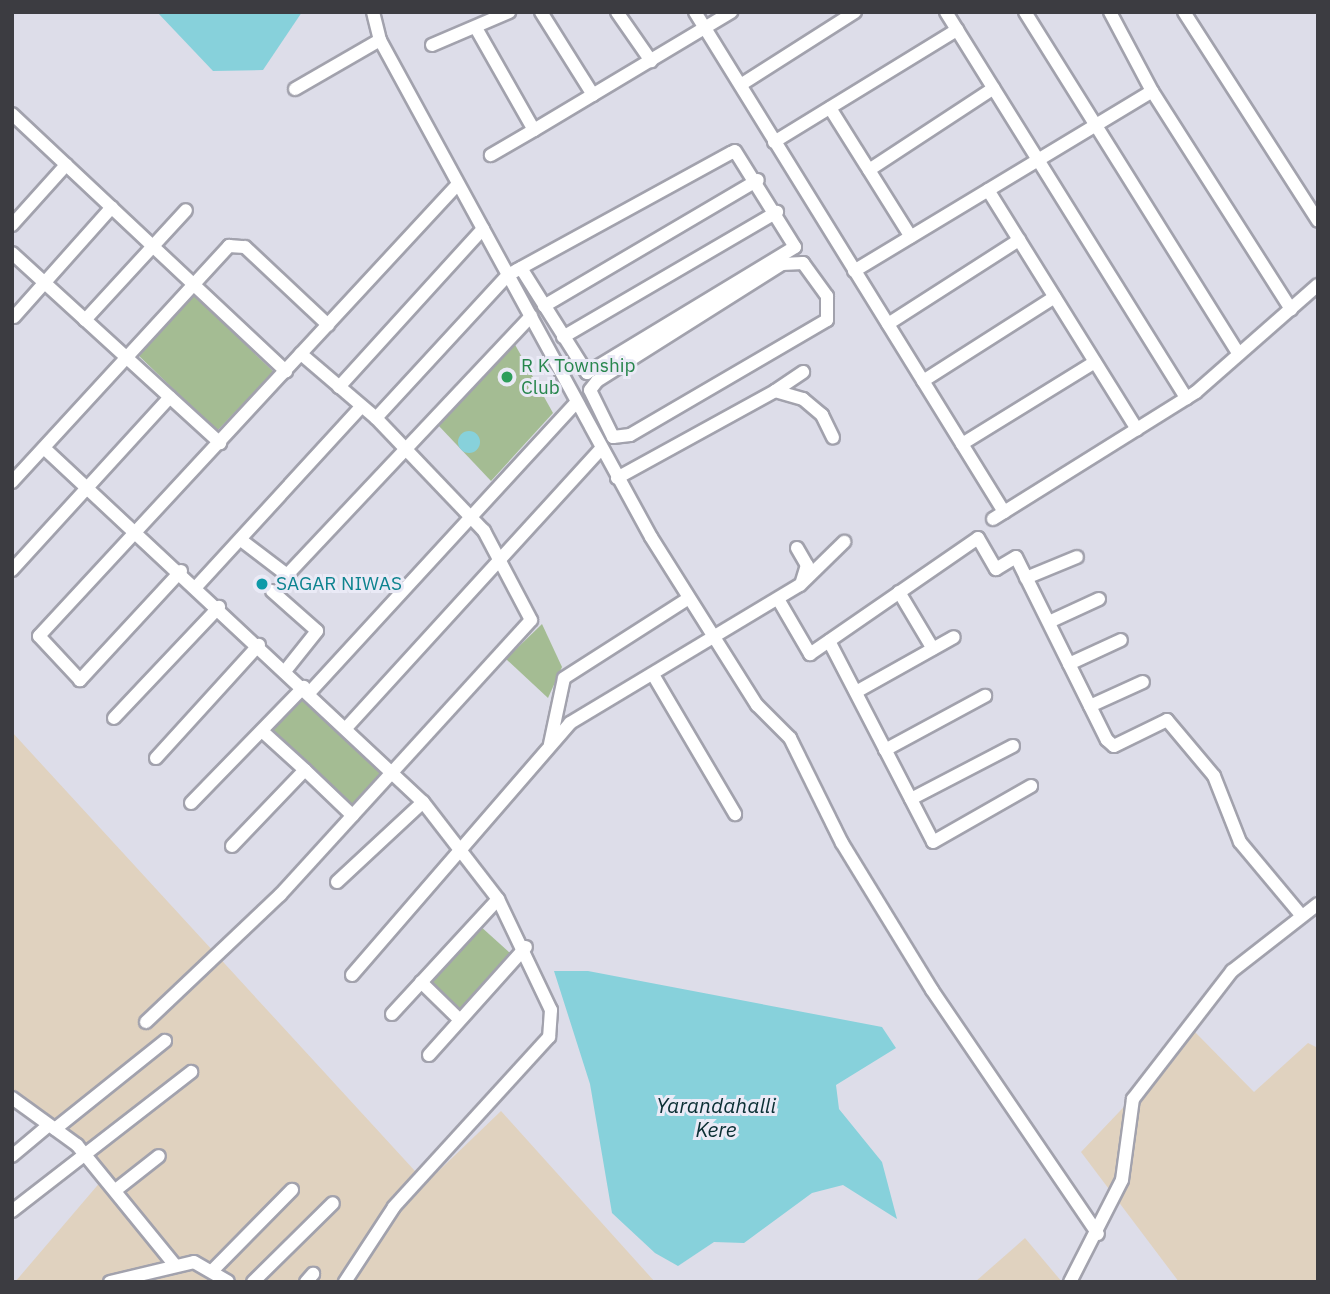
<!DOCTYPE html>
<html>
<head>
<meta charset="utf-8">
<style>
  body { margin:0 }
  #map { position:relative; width:1330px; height:1294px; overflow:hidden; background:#dddde9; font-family:"IBM Plex Sans",sans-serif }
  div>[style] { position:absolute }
  .industrial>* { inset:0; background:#e0d2bf }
  .green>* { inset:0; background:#a4bc93; transform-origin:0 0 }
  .water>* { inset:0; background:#87d1db }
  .round { border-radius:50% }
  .roads { filter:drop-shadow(2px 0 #a2a2ad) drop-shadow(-2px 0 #a2a2ad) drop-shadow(0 2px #a2a2ad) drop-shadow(0 -2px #a2a2ad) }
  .minor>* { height:12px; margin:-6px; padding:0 6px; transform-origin:6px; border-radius:6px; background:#fff }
  .dots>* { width:19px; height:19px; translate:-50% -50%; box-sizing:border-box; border:4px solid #eaeaf6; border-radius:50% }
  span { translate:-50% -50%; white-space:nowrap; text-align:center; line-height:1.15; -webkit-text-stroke:6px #eaeaf6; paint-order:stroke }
  .leisure-label { font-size:19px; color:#27864d }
  .left { translate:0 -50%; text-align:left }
  .culture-label { font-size:19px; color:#0d838f }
  .water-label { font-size:21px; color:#0a2f34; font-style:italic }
  .frame { position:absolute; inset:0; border:14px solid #3c3c41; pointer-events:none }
</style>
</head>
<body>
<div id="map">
  <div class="industrial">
    <i style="clip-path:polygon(12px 732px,426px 1183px,501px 1111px,655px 1282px,15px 1282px,102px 1180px,12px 1095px)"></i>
    <i style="clip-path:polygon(1195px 1032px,1254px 1092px,1308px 1043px,1318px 1048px,1318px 1282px,1179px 1282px,1081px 1152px)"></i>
    <i style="clip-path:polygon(1025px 1238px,1062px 1282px,975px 1282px)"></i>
  </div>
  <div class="green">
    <i style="left:194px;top:295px;width:111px;height:82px;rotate:44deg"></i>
    <i style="clip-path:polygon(513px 341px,553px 413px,491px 481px,438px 425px)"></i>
    <i style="clip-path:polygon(542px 624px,562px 667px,548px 698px,506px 659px)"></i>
    <i style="left:300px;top:698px;width:112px;height:45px;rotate:43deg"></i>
    <i style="left:479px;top:925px;width:42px;height:76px;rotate:42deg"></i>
  </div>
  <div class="water">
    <i style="clip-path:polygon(157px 12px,302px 12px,263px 70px,213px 71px)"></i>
    <i class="round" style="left:458px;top:431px;width:22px;height:22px"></i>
    <i style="clip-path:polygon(554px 971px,588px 971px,882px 1027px,896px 1048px,836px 1085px,839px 1109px,882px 1162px,897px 1219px,843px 1185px,812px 1193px,744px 1243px,714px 1242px,678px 1266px,655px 1253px,612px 1213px,590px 1084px)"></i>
  </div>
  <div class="roads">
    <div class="minor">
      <i style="left:373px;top:12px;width:29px;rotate:76deg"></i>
      <i style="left:380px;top:40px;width:566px;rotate:61.4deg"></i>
      <i style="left:651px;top:537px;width:199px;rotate:57.8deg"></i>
      <i style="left:757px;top:705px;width:47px;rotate:45deg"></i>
      <i style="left:790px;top:738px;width:117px;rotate:63.7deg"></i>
      <i style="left:842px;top:843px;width:172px;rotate:58.5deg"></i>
      <i style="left:932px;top:990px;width:295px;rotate:55.8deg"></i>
      <i style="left:541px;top:12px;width:98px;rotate:57.9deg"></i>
      <i style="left:617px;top:12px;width:60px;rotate:55.2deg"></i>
      <i style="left:695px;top:12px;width:588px;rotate:58.28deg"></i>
      <i style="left:946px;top:12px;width:455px;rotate:58.1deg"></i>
      <i style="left:1025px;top:12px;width:403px;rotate:58deg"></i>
      <i style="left:1110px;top:12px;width:89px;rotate:62deg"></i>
      <i style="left:1152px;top:91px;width:259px;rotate:57.5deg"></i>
      <i style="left:1184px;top:12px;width:248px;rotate:57.3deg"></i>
      <i style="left:476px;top:28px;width:117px;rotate:60.4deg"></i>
      <i style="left:534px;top:130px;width:50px;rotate:149.8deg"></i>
      <i style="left:432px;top:45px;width:84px;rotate:-23.2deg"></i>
      <i style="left:742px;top:84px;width:134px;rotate:-32.5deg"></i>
      <i style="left:295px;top:89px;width:98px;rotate:-30deg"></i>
      <i style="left:830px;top:108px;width:152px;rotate:57.9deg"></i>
      <i style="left:12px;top:114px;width:376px;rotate:43.2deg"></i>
      <i style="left:534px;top:130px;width:230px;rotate:-30.9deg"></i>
      <i style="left:774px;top:142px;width:215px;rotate:-31.5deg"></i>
      <i style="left:869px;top:170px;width:149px;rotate:-33.3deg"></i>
      <i style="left:988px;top:190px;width:282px;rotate:58.1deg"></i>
      <i style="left:12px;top:225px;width:81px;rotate:-48deg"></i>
      <i style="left:12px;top:253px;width:282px;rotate:42.4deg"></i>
      <i style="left:803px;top:263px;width:41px;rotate:54deg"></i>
      <i style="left:827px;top:296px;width:24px;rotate:90deg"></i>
      <i style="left:827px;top:320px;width:228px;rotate:149.7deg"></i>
      <i style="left:630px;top:435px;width:17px;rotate:173deg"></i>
      <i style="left:613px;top:437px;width:52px;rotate:-116.1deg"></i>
      <i style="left:590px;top:390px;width:11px;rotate:-52deg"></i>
      <i style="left:597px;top:381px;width:219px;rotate:-32.3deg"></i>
      <i style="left:782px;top:264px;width:21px;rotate:-3deg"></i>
      <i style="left:854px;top:271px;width:348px;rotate:-31.1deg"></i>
      <i style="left:544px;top:306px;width:248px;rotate:-30.5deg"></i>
      <i style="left:14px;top:317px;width:147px;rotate:-48.3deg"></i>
      <i style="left:85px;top:320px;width:149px;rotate:-47.4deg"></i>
      <i style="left:888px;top:324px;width:156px;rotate:-32.7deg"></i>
      <i style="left:563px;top:337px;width:248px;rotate:-30.3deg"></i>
      <i style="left:923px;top:381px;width:156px;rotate:-32.5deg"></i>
      <i style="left:339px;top:387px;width:214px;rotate:-47.7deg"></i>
      <i style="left:775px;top:391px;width:34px;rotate:-34deg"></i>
      <i style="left:376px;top:418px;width:195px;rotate:-47.3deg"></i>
      <i style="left:508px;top:275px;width:10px;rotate:-29deg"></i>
      <i style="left:517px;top:270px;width:244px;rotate:-28.7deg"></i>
      <i style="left:731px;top:153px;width:4px;rotate:-27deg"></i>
      <i style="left:735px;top:151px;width:113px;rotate:58deg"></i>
      <i style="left:795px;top:247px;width:243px;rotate:148.8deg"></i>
      <i style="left:587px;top:373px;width:124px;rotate:-122.2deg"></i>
      <i style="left:962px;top:444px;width:156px;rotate:-31.7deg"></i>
      <i style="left:44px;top:448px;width:519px;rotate:43.05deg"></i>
      <i style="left:423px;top:802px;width:123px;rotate:52.3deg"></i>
      <i style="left:498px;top:899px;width:123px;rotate:64.5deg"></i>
      <i style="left:551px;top:1010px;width:27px;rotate:94deg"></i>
      <i style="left:549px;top:1037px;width:230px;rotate:132.4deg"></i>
      <i style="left:394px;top:1207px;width:90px;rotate:123.2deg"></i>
      <i style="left:617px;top:478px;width:180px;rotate:-28.8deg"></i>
      <i style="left:775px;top:391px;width:29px;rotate:16deg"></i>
      <i style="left:803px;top:399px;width:25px;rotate:40deg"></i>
      <i style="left:822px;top:415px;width:25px;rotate:64deg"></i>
      <i style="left:12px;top:482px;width:321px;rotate:-47.4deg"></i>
      <i style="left:229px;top:246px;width:16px;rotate:4deg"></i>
      <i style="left:245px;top:247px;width:114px;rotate:43.2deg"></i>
      <i style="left:993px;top:519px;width:239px;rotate:-32deg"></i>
      <i style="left:1196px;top:392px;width:162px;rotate:-41.3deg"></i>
      <i style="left:241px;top:540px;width:58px;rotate:37.3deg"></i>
      <i style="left:287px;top:575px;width:356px;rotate:-46.7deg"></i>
      <i style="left:797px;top:548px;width:20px;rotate:60deg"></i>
      <i style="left:807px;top:565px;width:17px;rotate:107deg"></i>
      <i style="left:12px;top:570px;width:234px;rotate:-47.6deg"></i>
      <i style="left:181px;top:571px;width:149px;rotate:132.8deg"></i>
      <i style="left:80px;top:680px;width:60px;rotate:-133deg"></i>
      <i style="left:39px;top:636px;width:616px;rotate:-47.17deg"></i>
      <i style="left:1026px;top:578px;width:55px;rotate:-22.4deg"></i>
      <i style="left:196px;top:587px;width:244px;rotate:-47.5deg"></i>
      <i style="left:272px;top:591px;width:60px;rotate:41.6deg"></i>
      <i style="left:317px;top:631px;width:50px;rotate:128.5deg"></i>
      <i style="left:899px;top:592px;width:66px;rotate:59.2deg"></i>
      <i style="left:778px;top:599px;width:64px;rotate:59.8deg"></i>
      <i style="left:810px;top:654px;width:204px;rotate:-34.6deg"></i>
      <i style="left:978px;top:538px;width:36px;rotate:60deg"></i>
      <i style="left:996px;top:569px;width:23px;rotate:-31deg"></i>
      <i style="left:1016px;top:557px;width:204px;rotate:63.6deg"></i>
      <i style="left:1107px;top:740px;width:9px;rotate:41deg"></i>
      <i style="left:1114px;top:746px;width:59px;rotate:-26.1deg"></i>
      <i style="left:1167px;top:720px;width:73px;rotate:50deg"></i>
      <i style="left:1214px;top:776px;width:71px;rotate:68.5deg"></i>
      <i style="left:1240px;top:842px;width:95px;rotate:50.1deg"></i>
      <i style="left:1049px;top:622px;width:55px;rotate:-24.7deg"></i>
      <i style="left:829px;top:641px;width:226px;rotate:62.6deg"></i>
      <i style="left:933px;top:842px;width:113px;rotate:-29.7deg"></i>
      <i style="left:1069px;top:664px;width:57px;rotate:-24.8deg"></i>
      <i style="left:655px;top:678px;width:158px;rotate:59.5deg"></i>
      <i style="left:310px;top:692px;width:393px;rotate:-47.4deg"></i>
      <i style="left:856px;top:692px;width:112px;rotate:-29.3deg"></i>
      <i style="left:1090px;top:706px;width:58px;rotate:-24.4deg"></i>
      <i style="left:114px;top:718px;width:153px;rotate:-46.6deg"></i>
      <i style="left:347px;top:727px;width:377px;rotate:-47.6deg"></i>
      <i style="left:550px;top:744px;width:67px;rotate:-78deg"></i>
      <i style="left:564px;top:678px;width:148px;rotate:-32.6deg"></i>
      <i style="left:885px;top:750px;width:114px;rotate:-28.4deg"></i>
      <i style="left:156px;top:758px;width:153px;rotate:-47.7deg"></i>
      <i style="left:305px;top:770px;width:66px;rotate:43.8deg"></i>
      <i style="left:911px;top:799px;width:115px;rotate:-27.5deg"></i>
      <i style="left:191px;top:803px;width:162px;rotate:-45.8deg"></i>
      <i style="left:232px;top:846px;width:105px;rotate:-46.2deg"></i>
      <i style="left:305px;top:770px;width:58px;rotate:-137.8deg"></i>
      <i style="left:337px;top:882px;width:117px;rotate:-42.9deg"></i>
      <i style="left:352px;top:975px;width:333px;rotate:-49.1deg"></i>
      <i style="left:570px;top:723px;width:268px;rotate:-31deg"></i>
      <i style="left:800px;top:585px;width:62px;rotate:-44.3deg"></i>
      <i style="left:421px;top:982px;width:54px;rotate:44.3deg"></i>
      <i style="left:392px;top:1014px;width:156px;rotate:-47.3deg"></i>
      <i style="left:146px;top:1022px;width:185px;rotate:-43.5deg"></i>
      <i style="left:280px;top:895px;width:372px;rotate:-47.6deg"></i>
      <i style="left:531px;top:620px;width:101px;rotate:-117.8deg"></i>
      <i style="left:484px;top:531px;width:156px;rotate:-133.7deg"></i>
      <i style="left:376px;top:418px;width:99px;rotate:-139.5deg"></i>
      <i style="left:429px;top:1055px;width:145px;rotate:-48.1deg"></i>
      <i style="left:12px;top:1098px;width:80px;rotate:35.9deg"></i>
      <i style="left:77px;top:1145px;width:154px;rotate:50.8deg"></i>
      <i style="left:55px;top:1129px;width:141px;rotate:-38.7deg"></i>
      <i style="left:12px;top:1156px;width:48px;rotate:-40deg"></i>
      <i style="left:117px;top:1189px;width:53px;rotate:-38.2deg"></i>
      <i style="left:12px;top:1211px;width:227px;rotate:-37.8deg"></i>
      <i style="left:212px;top:1271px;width:114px;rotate:-45.4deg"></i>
      <i style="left:110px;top:1282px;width:86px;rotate:-13.4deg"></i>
      <i style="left:194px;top:1262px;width:39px;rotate:30deg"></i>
      <i style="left:253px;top:1282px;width:112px;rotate:-44.6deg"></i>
      <i style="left:306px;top:1282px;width:11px;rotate:-49deg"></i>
      <i style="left:1070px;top:1282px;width:114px;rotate:-63deg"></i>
      <i style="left:1122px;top:1180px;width:82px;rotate:-82.3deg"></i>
      <i style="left:1133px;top:1099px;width:162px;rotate:-52.3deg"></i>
      <i style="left:1232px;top:971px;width:109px;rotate:-37.9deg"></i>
    </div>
  </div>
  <div class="dots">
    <i style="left:507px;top:377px;background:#2e9e5b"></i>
    <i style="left:262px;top:584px;background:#0f9aa8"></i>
  </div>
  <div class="leisure-label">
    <span class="left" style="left:521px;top:377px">R K Township<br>Club</span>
  </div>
  <div class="culture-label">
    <span class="left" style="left:276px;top:584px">SAGAR NIWAS</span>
  </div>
  <div class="water-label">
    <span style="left:716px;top:1117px">Yarandahalli<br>Kere</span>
  </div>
  <div class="frame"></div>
</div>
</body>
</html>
